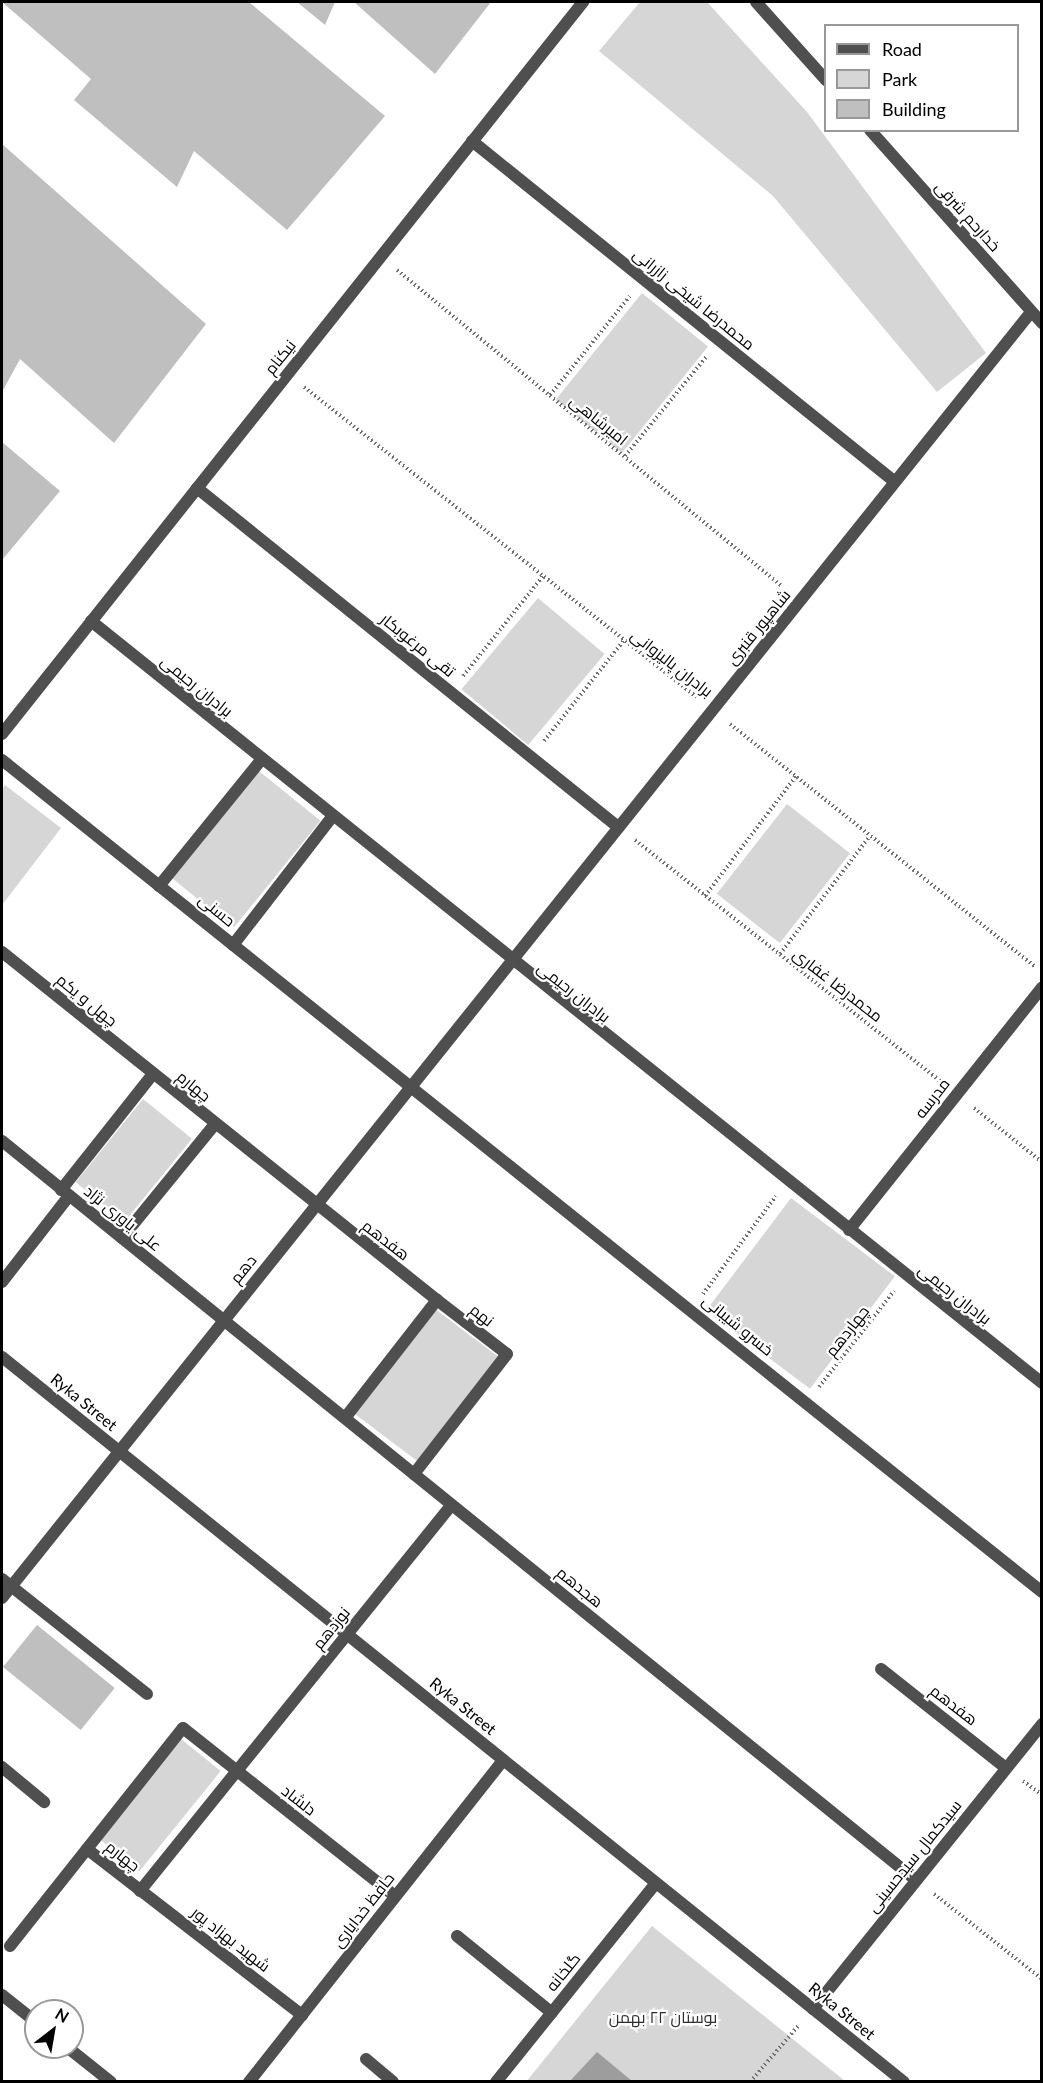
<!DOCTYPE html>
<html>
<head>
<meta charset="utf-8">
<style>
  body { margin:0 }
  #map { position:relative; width:1043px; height:2083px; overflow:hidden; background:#fff; font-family:Lato,Cairo,sans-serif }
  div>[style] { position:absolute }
  .green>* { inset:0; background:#d6d6d6; transform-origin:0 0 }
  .water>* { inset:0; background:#9d9d9d }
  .building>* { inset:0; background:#bfbfbf; transform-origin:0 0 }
  .path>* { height:4px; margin-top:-2px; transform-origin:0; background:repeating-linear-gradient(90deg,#717171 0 1.5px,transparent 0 4.5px) }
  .minor>* { height:12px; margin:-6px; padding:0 6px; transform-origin:6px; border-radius:6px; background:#4f4f4f }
  .tertiary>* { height:12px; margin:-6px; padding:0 6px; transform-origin:6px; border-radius:6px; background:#4f4f4f }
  span { translate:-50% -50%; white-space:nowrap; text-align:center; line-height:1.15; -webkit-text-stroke:4.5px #fff; paint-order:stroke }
  .street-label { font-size:16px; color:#000 }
  .park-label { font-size:16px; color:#2d2d2d }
  .frame { position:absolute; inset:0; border:3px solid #000; pointer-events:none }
  .legend { position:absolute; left:824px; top:24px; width:195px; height:108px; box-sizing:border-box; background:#fff; border:2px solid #999; margin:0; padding:8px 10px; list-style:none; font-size:18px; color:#000 }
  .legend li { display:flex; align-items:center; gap:12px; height:30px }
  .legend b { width:30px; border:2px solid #999 }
  .north { position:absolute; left:24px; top:1999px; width:60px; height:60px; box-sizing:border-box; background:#fff; border:2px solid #999; border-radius:50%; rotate:31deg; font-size:16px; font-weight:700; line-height:24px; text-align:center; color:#000 }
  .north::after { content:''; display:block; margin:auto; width:21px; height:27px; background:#000; clip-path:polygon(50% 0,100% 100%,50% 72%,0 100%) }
</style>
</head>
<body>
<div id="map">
  <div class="green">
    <i style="clip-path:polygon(640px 2px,708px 3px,807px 112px,986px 353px,937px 392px,773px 196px,599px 51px)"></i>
    <i style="left:642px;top:293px;width:85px;height:137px;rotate:39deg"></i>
    <i style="left:538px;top:598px;width:87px;height:119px;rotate:40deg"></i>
    <i style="left:259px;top:771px;width:79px;height:138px;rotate:39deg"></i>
    <i style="clip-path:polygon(5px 785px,61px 828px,2px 905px,2px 790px)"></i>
    <i style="left:787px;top:804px;width:80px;height:114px;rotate:38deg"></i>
    <i style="left:143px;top:1099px;width:63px;height:107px;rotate:39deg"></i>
    <i style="left:791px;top:1198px;width:130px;height:141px;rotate:37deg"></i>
    <i style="left:435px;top:1309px;width:81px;height:132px;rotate:37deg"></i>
    <i style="left:181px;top:1739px;width:51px;height:129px;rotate:39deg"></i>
    <i style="clip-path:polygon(652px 1926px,845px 2081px,526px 2082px)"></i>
  </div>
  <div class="water">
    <i style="clip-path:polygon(597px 2052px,632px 2081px,570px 2081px)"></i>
  </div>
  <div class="building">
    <i style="clip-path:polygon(2px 2px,249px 2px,385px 116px,287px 230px,194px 151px,177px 187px,74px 100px,91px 79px)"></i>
    <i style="clip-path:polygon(297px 2px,335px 2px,325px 25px)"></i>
    <i style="clip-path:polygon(354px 2px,491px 2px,435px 74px)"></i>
    <i style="clip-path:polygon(2px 144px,206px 324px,114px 443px,20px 359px,2px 392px)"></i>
    <i style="clip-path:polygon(2px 442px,60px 491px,2px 560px)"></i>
    <i style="left:37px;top:1625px;width:100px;height:54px;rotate:39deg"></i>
  </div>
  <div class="path">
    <i style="left:397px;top:270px;width:499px;rotate:39.4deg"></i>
    <i style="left:304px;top:387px;width:500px;rotate:38.3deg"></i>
    <i style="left:550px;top:395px;width:127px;rotate:-51.1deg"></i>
    <i style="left:625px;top:456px;width:128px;rotate:-50.7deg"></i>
    <i style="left:463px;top:676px;width:128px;rotate:-51.3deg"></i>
    <i style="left:730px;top:724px;width:389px;rotate:38.5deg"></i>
    <i style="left:544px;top:741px;width:129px;rotate:-51.6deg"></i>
    <i style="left:635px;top:840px;width:389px;rotate:38.3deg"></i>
    <i style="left:705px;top:896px;width:151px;rotate:-52.8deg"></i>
    <i style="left:780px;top:954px;width:148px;rotate:-52.7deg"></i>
    <i style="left:974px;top:1108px;width:87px;rotate:38.5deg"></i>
    <i style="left:703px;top:1294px;width:122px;rotate:-53.3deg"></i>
    <i style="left:819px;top:1387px;width:122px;rotate:-52deg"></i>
    <i style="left:1023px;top:1781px;width:24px;rotate:36deg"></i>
    <i style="left:934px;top:1894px;width:137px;rotate:38.2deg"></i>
    <i style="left:750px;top:2082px;width:75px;rotate:-49.3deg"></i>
  </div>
  <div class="minor">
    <i style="left:472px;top:141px;width:543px;rotate:38.87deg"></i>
    <i style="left:197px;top:488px;width:541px;rotate:38.84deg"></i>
    <i style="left:91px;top:621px;width:1219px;rotate:38.7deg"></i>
    <i style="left:2px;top:760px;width:1332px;rotate:38.66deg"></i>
    <i style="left:159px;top:886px;width:164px;rotate:-51deg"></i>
    <i style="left:233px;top:945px;width:162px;rotate:-52.3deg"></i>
    <i style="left:2px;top:952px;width:557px;rotate:38.66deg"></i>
    <i style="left:2px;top:1141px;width:1175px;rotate:38.96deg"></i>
    <i style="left:61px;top:1190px;width:148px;rotate:-51.6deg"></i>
    <i style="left:849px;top:1230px;width:310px;rotate:-51.5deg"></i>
    <i style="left:122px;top:1238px;width:147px;rotate:-50.8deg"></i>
    <i style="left:2px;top:1282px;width:109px;rotate:-52.1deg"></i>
    <i style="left:2px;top:1357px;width:1157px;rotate:38.79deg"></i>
    <i style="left:345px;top:1418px;width:150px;rotate:-52.1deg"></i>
    <i style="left:437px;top:1300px;width:88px;rotate:37.6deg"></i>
    <i style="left:507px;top:1354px;width:152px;rotate:127.8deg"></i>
    <i style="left:2px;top:1579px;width:185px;rotate:38.4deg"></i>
    <i style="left:2px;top:1598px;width:1647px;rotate:-51.33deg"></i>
    <i style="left:881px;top:1669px;width:159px;rotate:38.4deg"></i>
    <i style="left:2px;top:1767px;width:55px;rotate:39.8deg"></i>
    <i style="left:87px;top:1849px;width:272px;rotate:37.7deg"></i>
    <i style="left:140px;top:1891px;width:496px;rotate:-51.1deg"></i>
    <i style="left:457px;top:1936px;width:122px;rotate:39deg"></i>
    <i style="left:10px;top:1946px;width:278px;rotate:-51.6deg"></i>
    <i style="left:183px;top:1728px;width:270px;rotate:38.4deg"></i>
    <i style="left:813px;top:2009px;width:366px;rotate:-51.2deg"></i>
    <i style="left:366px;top:2059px;width:35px;rotate:40deg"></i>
    <i style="left:496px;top:2082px;width:255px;rotate:-51.2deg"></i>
  </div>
  <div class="tertiary">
    <i style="left:756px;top:2px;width:105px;rotate:48.1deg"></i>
    <i style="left:870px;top:130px;width:259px;rotate:48.3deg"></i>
    <i style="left:2px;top:734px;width:935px;rotate:-51.56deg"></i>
    <i style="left:2px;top:1995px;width:43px;rotate:38.5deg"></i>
    <i style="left:67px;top:2047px;width:56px;rotate:38.5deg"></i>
    <i style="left:249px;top:2082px;width:410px;rotate:-51.7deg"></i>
  </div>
  <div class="street-label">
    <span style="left:968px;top:216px;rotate:48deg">خدارحم شرفی</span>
    <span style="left:694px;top:299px;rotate:39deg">محمدرضا شیخی زازرانی</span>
    <span style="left:280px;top:357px;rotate:-51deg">نیکنام</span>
    <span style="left:599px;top:420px;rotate:39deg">امیرشاهی</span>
    <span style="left:758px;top:627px;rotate:-51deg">شاهپور قنبری</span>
    <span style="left:418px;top:645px;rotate:39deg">تقی مرغوبکار</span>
    <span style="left:672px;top:663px;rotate:38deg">برادران پالیزوانی</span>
    <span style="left:197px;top:686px;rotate:39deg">برادران رحیمی</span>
    <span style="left:217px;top:910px;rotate:39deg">حسنی</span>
    <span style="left:838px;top:985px;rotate:38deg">محمدرضا غفاری</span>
    <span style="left:574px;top:992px;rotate:38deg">برادران رحیمی</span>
    <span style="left:87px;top:1000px;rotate:39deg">چهل و یکم</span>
    <span style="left:194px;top:1086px;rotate:39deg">چهارم</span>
    <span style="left:932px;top:1098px;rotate:-52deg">مدرسه</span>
    <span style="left:123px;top:1218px;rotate:39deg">علی یاوری نژاد</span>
    <span style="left:386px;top:1240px;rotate:38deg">هفدهم</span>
    <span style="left:243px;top:1269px;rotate:-51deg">دهم</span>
    <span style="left:955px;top:1294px;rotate:38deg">برادران رحیمی</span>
    <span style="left:482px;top:1315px;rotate:38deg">نهم</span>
    <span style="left:738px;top:1325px;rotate:39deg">خسرو شیبانی</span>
    <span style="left:847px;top:1331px;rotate:-52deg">چهاردهم</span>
    <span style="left:84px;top:1402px;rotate:39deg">Ryka Street</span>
    <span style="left:580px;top:1587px;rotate:39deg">هجدهم</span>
    <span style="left:331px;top:1628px;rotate:-51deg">نوزدهم</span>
    <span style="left:954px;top:1705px;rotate:38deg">هفدهم</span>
    <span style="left:463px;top:1706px;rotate:39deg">Ryka Street</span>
    <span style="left:299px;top:1800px;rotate:38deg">دلشاد</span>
    <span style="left:123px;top:1856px;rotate:38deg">چهارم</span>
    <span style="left:914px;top:1856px;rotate:-51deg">سیدکمال سیدحسینی</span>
    <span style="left:363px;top:1910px;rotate:-52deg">حافظ خدایاری</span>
    <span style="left:231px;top:1939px;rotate:38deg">شهید بهزاد پور</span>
    <span style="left:563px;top:1972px;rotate:-51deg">گلخانه</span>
    <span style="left:842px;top:2011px;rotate:39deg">Ryka Street</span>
  </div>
  <div class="park-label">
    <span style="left:663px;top:2017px">بوستان ۲۲ بهمن</span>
  </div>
  <div class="frame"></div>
  <ul class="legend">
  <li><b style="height:8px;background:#4f4f4f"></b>Road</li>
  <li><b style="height:16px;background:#d6d6d6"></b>Park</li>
  <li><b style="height:16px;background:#bfbfbf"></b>Building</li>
  </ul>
  <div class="north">N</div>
</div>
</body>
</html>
